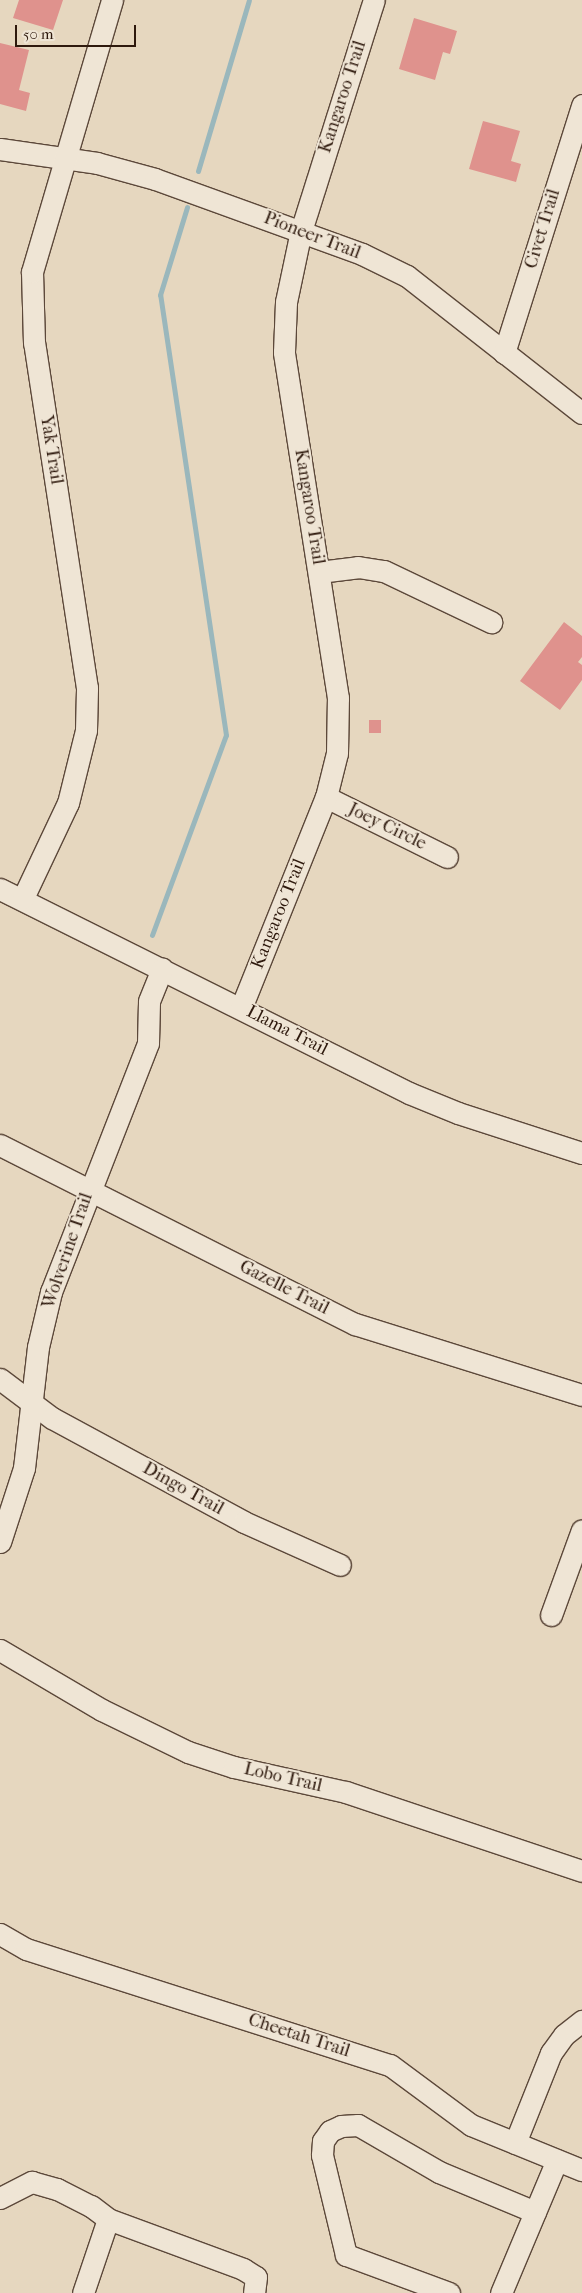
<!DOCTYPE html>
<html>
<head>
<meta charset="utf-8">
<style>
  body { margin:0 }
  #map { position:relative; width:582px; height:2293px; overflow:hidden; background:#e6d7bf; font-family:"IM FELL French Canon",serif }
  div>[style] { position:absolute }
  .stream>* { height:5px; margin:-2.5px; padding:0 2.5px; transform-origin:2.5px; border-radius:2.5px; background:#9ab7bc }
  .building>* { inset:0; background:#df928d; transform-origin:0 0 }
  .roads { filter:drop-shadow(1px 0 #5c483a) drop-shadow(-1px 0 #5c483a) drop-shadow(0 1px #5c483a) drop-shadow(0 -1px #5c483a) }
  .minor>* { height:21px; margin:-10.5px; padding:0 10.5px; transform-origin:10.5px; border-radius:10.5px; background:#efe5d5 }
  span { translate:-50% -50%; white-space:nowrap; text-align:center; line-height:1.15; -webkit-text-stroke:4px #efe5d5; paint-order:stroke }
  .street-label { font-size:18px; color:#2e190d }
  .scale { position:absolute; left:15px; top:25px; width:121px; height:22px; box-sizing:border-box; border:2px solid #2e190d; border-top:0; padding-left:6px; font-size:15px; line-height:18px; white-space:nowrap; color:#2e190d; -webkit-text-stroke:4px #efe5d5; paint-order:stroke }
</style>
</head>
<body>
<div id="map">
  <div class="stream">
    <i style="left:198px;top:171px;width:178px;rotate:-73.4deg"></i>
    <i style="left:152px;top:935px;width:213px;rotate:-69.7deg"></i>
    <i style="left:226px;top:735px;width:445px;rotate:-98.5deg"></i>
    <i style="left:160px;top:295px;width:92px;rotate:-72.9deg"></i>
  </div>
  <div class="building">
    <i style="clip-path:polygon(19px 0,63px 0,53px 30px,13px 18px)"></i>
    <i style="clip-path:polygon(414px 18px,457px 31px,450px 54px,443px 52px,435px 80px,399px 69px)"></i>
    <i style="clip-path:polygon(0 43px,29px 50px,19px 90px,30px 93px,26px 111px,0 104px)"></i>
    <i style="clip-path:polygon(483px 121px,520px 131px,511px 161px,521px 164px,516px 182px,469px 169px)"></i>
    <i style="clip-path:polygon(564px 622px,582px 636px,582px 657px,578px 662px,582px 665px,582px 680px,560px 710px,520px 681px)"></i>
    <i style="left:369px;top:720px;width:12px;height:13px"></i>
  </div>
  <div class="roads">
    <div class="minor">
      <i style="left:0;top:149px;width:98px;rotate:8.2deg"></i>
      <i style="left:97px;top:163px;width:60px;rotate:15.4deg"></i>
      <i style="left:155px;top:179px;width:220px;rotate:19.9deg"></i>
      <i style="left:362px;top:254px;width:50px;rotate:26.1deg"></i>
      <i style="left:407px;top:276px;width:222px;rotate:38.1deg"></i>
      <i style="left:504px;top:353px;width:260px;rotate:-72.5deg"></i>
      <i style="left:319px;top:572px;width:39px;rotate:-7deg"></i>
      <i style="left:358px;top:567px;width:26px;rotate:9deg"></i>
      <i style="left:384px;top:571px;width:119px;rotate:25.5deg"></i>
      <i style="left:326px;top:797px;width:135px;rotate:26.4deg"></i>
      <i style="left:0;top:889px;width:457px;rotate:26.5deg"></i>
      <i style="left:409px;top:1093px;width:53px;rotate:22.2deg"></i>
      <i style="left:458px;top:1113px;width:130px;rotate:17.9deg"></i>
      <i style="left:23px;top:898px;width:105px;rotate:-64.7deg"></i>
      <i style="left:68px;top:803px;width:75px;rotate:-76.1deg"></i>
      <i style="left:86px;top:730px;width:42px;rotate:-88.6deg"></i>
      <i style="left:87px;top:688px;width:349px;rotate:-98.7deg"></i>
      <i style="left:34px;top:343px;width:71px;rotate:-91.6deg"></i>
      <i style="left:32px;top:272px;width:284px;rotate:-73.6deg"></i>
      <i style="left:241px;top:1008px;width:227px;rotate:-68.1deg"></i>
      <i style="left:326px;top:797px;width:45px;rotate:-76deg"></i>
      <i style="left:337px;top:753px;width:55px;rotate:-89deg"></i>
      <i style="left:338px;top:698px;width:350px;rotate:-98.9deg"></i>
      <i style="left:284px;top:352px;width:50px;rotate:-87.7deg"></i>
      <i style="left:286px;top:302px;width:73px;rotate:-78.1deg"></i>
      <i style="left:301px;top:231px;width:242px;rotate:-72.5deg"></i>
      <i style="left:0;top:1145px;width:398px;rotate:26.8deg"></i>
      <i style="left:355px;top:1324px;width:238px;rotate:17.4deg"></i>
      <i style="left:0;top:1379px;width:65px;rotate:36.9deg"></i>
      <i style="left:52px;top:1418px;width:218px;rotate:28.4deg"></i>
      <i style="left:244px;top:1522px;width:105px;rotate:24.1deg"></i>
      <i style="left:0;top:1542px;width:78px;rotate:-72deg"></i>
      <i style="left:24px;top:1468px;width:122px;rotate:-83.4deg"></i>
      <i style="left:38px;top:1347px;width:57px;rotate:-76.7deg"></i>
      <i style="left:51px;top:1292px;width:267px;rotate:-68.7deg"></i>
      <i style="left:148px;top:1043px;width:42px;rotate:-88.6deg"></i>
      <i style="left:149px;top:1001px;width:35px;rotate:-68deg"></i>
      <i style="left:551px;top:1615px;width:90px;rotate:-70deg"></i>
      <i style="left:0;top:1650px;width:118px;rotate:30.5deg"></i>
      <i style="left:102px;top:1710px;width:96px;rotate:26deg"></i>
      <i style="left:188px;top:1752px;width:48px;rotate:18.1deg"></i>
      <i style="left:234px;top:1767px;width:115px;rotate:12.6deg"></i>
      <i style="left:346px;top:1792px;width:249px;rotate:18.5deg"></i>
      <i style="left:0;top:1934px;width:30px;rotate:30deg"></i>
      <i style="left:26px;top:1949px;width:382px;rotate:17.7deg"></i>
      <i style="left:390px;top:2065px;width:101px;rotate:36.5deg"></i>
      <i style="left:471px;top:2125px;width:120px;rotate:22.1deg"></i>
      <i style="left:515px;top:2143px;width:97px;rotate:-68.2deg"></i>
      <i style="left:551px;top:2053px;width:22px;rotate:-54deg"></i>
      <i style="left:564px;top:2035px;width:23px;rotate:-38deg"></i>
      <i style="left:0;top:2198px;width:36px;rotate:-27deg"></i>
      <i style="left:32px;top:2182px;width:26px;rotate:16deg"></i>
      <i style="left:57px;top:2189px;width:38px;rotate:27deg"></i>
      <i style="left:91px;top:2206px;width:21px;rotate:37deg"></i>
      <i style="left:108px;top:2219px;width:144px;rotate:20.3deg"></i>
      <i style="left:243px;top:2269px;width:15px;rotate:32deg"></i>
      <i style="left:256px;top:2277px;width:16px;rotate:97deg"></i>
      <i style="left:83px;top:2293px;width:78px;rotate:-71.3deg"></i>
      <i style="left:449px;top:2293px;width:110px;rotate:-159.7deg"></i>
      <i style="left:346px;top:2255px;width:103px;rotate:-103.5deg"></i>
      <i style="left:322px;top:2155px;width:14px;rotate:-86deg"></i>
      <i style="left:323px;top:2141px;width:12px;rotate:-55deg"></i>
      <i style="left:330px;top:2131px;width:12px;rotate:-24deg"></i>
      <i style="left:341px;top:2126px;width:17px;rotate:-3deg"></i>
      <i style="left:358px;top:2125px;width:94px;rotate:30.1deg"></i>
      <i style="left:439px;top:2172px;width:104px;rotate:22.6deg"></i>
      <i style="left:501px;top:2293px;width:144px;rotate:-67.2deg"></i>
    </div>
  </div>
  <div class="street-label">
    <span style="left:343px;top:97px;rotate:-72deg">Kangaroo Trail</span>
    <span style="left:543px;top:229px;rotate:-73deg">Civet Trail</span>
    <span style="left:312px;top:236px;rotate:21deg">Pioneer Trail</span>
    <span style="left:51px;top:450px;rotate:81deg">Yak Trail</span>
    <span style="left:309px;top:507px;rotate:81deg">Kangaroo Trail</span>
    <span style="left:387px;top:827px;rotate:26deg">Joey Circle</span>
    <span style="left:279px;top:914px;rotate:-68deg">Kangaroo Trail</span>
    <span style="left:287px;top:1031px;rotate:27deg">Llama Trail</span>
    <span style="left:68px;top:1251px;rotate:-71deg">Wolverine Trail</span>
    <span style="left:284px;top:1288px;rotate:27deg">Gazelle Trail</span>
    <span style="left:183px;top:1489px;rotate:29deg">Dingo Trail</span>
    <span style="left:283px;top:1778px;rotate:13deg">Lobo Trail</span>
    <span style="left:299px;top:2036px;rotate:18deg">Cheetah Trail</span>
  </div>
  <div class="scale">50 m</div>
</div>
</body>
</html>
